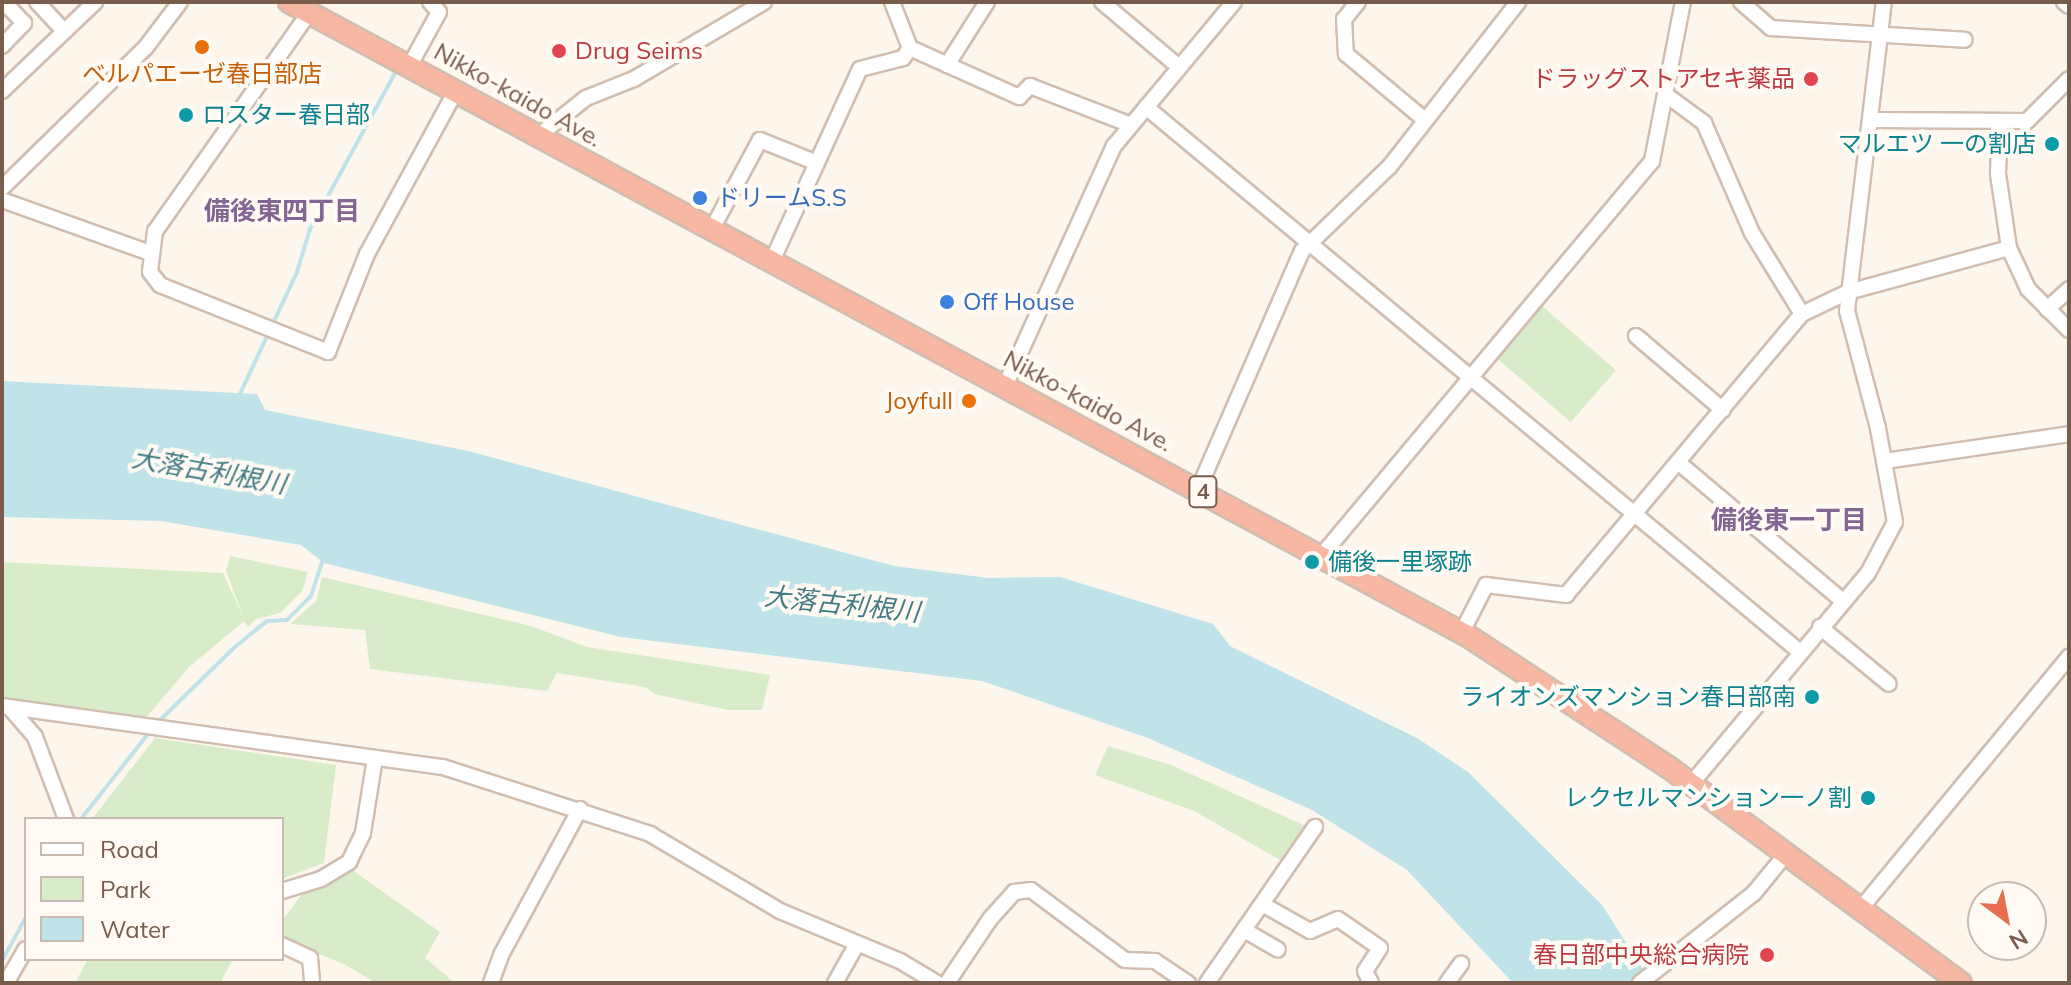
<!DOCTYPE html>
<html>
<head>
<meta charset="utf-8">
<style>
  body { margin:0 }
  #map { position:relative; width:2071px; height:985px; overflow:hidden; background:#fdf6ec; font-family:Mulish,"Noto Sans JP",sans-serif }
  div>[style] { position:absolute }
  .green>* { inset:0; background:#d8ecc9; transform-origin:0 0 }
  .water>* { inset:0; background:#bfe3e8 }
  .stream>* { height:4px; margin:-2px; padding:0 2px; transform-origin:2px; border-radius:2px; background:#bfe3e8 }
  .roads { filter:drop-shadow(2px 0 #d1beb0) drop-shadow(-2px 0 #d1beb0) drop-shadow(0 2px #d1beb0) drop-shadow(0 -2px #d1beb0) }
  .minor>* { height:14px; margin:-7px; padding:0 7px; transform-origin:7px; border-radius:7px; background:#fff }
  .highway>* { height:20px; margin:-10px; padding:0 10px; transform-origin:10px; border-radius:10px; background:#f7b7a3 }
  .dots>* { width:22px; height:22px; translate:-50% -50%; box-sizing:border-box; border:4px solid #fffaf3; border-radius:50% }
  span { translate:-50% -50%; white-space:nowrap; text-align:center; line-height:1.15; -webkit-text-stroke:8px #fffaf3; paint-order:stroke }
  .shield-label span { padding:2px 6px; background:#fffaf3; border:2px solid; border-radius:6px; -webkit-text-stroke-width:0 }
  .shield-label { font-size:22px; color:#7a5c4d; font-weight:700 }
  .health-label { font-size:24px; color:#be3a42 }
  .left { translate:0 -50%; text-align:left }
  .right { translate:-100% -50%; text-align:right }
  .food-label { font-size:24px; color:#c56008 }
  .street-label { font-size:24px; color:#7a5c4d }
  .culture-label { font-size:24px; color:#0d838f }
  .shop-label { font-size:24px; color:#366cbe }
  .neighbourhood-label { font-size:26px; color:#846695; font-weight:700 }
  .water-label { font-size:26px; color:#437c86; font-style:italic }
  .frame { position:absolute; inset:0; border:4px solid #7a5c4d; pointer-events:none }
  .legend { position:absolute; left:24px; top:817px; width:260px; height:144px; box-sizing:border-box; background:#fffaf3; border:2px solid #cabbb1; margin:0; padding:10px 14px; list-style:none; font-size:24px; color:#7a5c4d }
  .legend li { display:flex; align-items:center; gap:16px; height:40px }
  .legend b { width:40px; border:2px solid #cabbb1 }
  .north { position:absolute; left:1967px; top:881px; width:80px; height:80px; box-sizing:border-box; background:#fffaf3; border:2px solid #cabbb1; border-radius:50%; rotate:148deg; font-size:22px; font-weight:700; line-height:32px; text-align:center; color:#7a5c4d }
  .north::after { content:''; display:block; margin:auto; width:28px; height:36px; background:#e76f51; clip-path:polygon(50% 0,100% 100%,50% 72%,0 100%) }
</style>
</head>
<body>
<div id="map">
  <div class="green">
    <i style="left:1542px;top:306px;width:98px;height:69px;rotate:41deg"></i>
    <i style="clip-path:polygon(230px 556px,308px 572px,302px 591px,280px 613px,256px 619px,248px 627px,244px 621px,189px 667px,144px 720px,2px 698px,2px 562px,223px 573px,244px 619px,226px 571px)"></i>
    <i style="clip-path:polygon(322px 577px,531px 626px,587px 647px,770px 675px,762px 710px,728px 710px,654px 694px,645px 687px,557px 673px,547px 691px,370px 669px,365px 630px,290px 624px,316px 601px)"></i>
    <i style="clip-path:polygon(155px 738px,336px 765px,324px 863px,282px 879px,282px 819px,92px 819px)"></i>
    <i style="clip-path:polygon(1108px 746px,1171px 765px,1308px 827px,1284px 862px,1194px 811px,1095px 775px)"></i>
    <i style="clip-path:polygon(352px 870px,440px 932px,425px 958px,455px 983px,376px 983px,344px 964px,282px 940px,282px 921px,302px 894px)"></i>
    <i style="clip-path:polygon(88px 959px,233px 959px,220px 983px,75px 983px)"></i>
  </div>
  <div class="water">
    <i style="clip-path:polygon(2px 381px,257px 394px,265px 410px,468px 451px,894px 566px,988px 578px,1060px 577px,1213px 624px,1230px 646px,1417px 738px,1468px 772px,1602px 905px,1652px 983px,1513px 983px,1407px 870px,1312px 810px,1148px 738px,982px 681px,621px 637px,324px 563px,301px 545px,161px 521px,2px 517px)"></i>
  </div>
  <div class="stream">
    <i style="left:239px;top:396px;width:137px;rotate:-64.9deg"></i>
    <i style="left:297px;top:272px;width:45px;rotate:-73.2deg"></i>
    <i style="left:310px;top:229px;width:186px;rotate:-61.4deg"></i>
    <i style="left:157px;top:723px;width:110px;rotate:-44.3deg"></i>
    <i style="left:236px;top:646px;width:40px;rotate:-39deg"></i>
    <i style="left:267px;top:621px;width:20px;rotate:-3deg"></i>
    <i style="left:287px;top:620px;width:34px;rotate:-45deg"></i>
    <i style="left:311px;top:596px;width:39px;rotate:-72deg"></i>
    <i style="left:81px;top:819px;width:113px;rotate:-51.8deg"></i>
    <i style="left:2px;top:961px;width:50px;rotate:-61.4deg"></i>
  </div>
  <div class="roads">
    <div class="minor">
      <i style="left:37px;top:2px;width:40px;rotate:47deg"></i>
      <i style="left:892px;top:2px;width:49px;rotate:68.6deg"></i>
      <i style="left:910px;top:48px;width:120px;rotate:24.2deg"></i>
      <i style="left:1019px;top:97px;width:16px;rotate:-45deg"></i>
      <i style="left:1030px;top:86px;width:108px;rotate:21.1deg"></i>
      <i style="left:1102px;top:2px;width:101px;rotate:40.2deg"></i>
      <i style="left:1358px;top:2px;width:22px;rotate:129deg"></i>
      <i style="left:1344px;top:19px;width:35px;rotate:87deg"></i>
      <i style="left:1346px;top:54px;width:103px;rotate:39.9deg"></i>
      <i style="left:1741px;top:2px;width:40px;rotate:41deg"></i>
      <i style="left:1771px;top:28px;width:194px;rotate:3.5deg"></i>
      <i style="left:2064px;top:2px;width:6px;rotate:39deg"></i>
      <i style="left:309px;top:13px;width:267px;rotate:125.2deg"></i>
      <i style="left:155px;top:231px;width:41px;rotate:97deg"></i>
      <i style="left:150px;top:272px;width:16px;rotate:52deg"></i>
      <i style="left:160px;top:285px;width:181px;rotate:21.7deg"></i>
      <i style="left:328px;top:352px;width:105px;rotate:-68.3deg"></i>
      <i style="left:367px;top:254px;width:186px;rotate:-61.4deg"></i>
      <i style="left:2px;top:46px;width:32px;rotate:-46deg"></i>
      <i style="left:24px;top:23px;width:29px;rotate:-134deg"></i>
      <i style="left:410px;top:65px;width:60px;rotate:-61.3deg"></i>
      <i style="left:439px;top:12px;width:13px;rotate:-132deg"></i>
      <i style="left:947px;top:65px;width:75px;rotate:-57.6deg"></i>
      <i style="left:2px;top:91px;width:129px;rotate:-43.7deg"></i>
      <i style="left:1665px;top:94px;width:49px;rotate:36.6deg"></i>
      <i style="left:1704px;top:123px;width:120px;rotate:66.4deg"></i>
      <i style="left:1752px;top:233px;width:95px;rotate:58.3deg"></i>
      <i style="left:1146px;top:107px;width:850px;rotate:39.8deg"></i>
      <i style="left:1872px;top:120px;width:155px;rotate:0.4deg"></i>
      <i style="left:2027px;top:121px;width:59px;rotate:-45deg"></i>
      <i style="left:2000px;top:121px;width:53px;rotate:92.2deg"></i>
      <i style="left:1998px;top:174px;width:75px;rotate:81.5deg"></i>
      <i style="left:2009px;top:248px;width:45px;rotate:65.1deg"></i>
      <i style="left:2028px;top:289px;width:58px;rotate:45deg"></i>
      <i style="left:537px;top:137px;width:63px;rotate:-38.5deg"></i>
      <i style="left:586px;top:98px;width:52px;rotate:-21.6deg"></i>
      <i style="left:634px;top:79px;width:151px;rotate:-30.6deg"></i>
      <i style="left:2px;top:188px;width:202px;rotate:-44.4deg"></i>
      <i style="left:146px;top:47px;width:56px;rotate:-52.9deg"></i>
      <i style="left:2px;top:200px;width:157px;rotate:19.7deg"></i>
      <i style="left:712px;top:229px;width:101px;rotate:-61.7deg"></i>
      <i style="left:760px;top:140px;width:61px;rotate:22deg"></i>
      <i style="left:772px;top:261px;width:211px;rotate:-65.4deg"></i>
      <i style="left:860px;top:69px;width:44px;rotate:-14.3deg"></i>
      <i style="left:903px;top:58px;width:12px;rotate:-55deg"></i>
      <i style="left:2047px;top:309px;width:30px;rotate:-42deg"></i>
      <i style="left:1636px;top:336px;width:114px;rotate:40.4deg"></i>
      <i style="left:1005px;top:386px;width:264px;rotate:-65.6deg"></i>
      <i style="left:1114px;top:146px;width:187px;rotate:-50.2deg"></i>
      <i style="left:1885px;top:461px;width:186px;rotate:-8.3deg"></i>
      <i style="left:1679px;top:463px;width:214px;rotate:40.1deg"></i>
      <i style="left:1198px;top:490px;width:261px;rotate:-66.5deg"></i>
      <i style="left:1302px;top:251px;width:122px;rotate:-44deg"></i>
      <i style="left:1390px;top:166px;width:208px;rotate:-52deg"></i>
      <i style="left:1322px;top:555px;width:514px;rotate:-50.05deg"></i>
      <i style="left:1652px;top:161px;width:162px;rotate:-79deg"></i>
      <i style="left:1820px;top:627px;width:89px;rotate:39.6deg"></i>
      <i style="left:1462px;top:632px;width:53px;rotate:-62.9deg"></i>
      <i style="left:1486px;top:585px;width:81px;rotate:7.1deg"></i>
      <i style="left:1566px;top:595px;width:367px;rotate:-50deg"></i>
      <i style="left:1802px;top:314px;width:51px;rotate:-25.6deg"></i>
      <i style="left:1848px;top:292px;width:167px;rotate:-15.3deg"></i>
      <i style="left:2px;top:706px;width:445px;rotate:7.9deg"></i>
      <i style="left:443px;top:767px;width:218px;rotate:17.9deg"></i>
      <i style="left:650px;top:834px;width:151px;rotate:30.6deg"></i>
      <i style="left:780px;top:911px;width:130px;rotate:22.6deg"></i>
      <i style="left:900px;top:961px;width:43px;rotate:30.7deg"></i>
      <i style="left:10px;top:708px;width:38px;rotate:49deg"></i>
      <i style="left:35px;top:737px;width:88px;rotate:69.3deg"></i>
      <i style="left:1691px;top:784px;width:275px;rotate:-50deg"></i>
      <i style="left:1868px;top:573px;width:58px;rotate:-62.1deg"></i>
      <i style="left:1895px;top:522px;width:96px;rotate:-100.3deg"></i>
      <i style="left:1878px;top:428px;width:121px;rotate:-104.8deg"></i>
      <i style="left:1847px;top:311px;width:311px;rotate:-83.2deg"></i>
      <i style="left:282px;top:891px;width:41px;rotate:-17.1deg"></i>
      <i style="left:321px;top:879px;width:33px;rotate:-31deg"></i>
      <i style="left:349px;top:862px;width:32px;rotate:-64deg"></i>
      <i style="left:363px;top:833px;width:76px;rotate:-80.9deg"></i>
      <i style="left:1262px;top:904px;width:55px;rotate:29.4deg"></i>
      <i style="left:1310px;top:931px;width:30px;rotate:-23deg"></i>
      <i style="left:1338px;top:919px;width:51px;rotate:34.6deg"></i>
      <i style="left:1380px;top:948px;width:27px;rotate:123deg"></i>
      <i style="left:1365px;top:971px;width:13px;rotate:63deg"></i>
      <i style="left:1862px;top:907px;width:325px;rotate:-50.4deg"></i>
      <i style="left:1244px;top:930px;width:39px;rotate:30deg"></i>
      <i style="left:282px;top:945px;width:31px;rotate:25deg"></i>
      <i style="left:310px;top:958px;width:25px;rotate:85deg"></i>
      <i style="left:6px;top:983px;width:39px;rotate:-60deg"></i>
      <i style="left:491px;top:983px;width:30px;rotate:-70deg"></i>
      <i style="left:501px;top:955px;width:166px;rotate:-61.6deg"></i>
      <i style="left:835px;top:983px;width:45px;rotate:-60.6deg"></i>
      <i style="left:947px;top:983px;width:77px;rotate:-56.1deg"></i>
      <i style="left:990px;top:919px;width:36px;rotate:-48deg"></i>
      <i style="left:1014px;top:892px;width:17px;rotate:-7deg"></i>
      <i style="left:1031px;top:890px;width:117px;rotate:36.7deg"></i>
      <i style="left:1125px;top:960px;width:30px;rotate:2deg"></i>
      <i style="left:1155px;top:961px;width:40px;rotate:34deg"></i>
      <i style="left:1207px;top:983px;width:190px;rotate:-55.3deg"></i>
      <i style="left:1447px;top:983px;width:24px;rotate:-54deg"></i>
      <i style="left:1640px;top:983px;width:145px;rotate:-38.3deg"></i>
      <i style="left:1754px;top:893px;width:50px;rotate:-50.6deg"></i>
    </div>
    <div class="highway">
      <i style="left:289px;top:2px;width:1339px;rotate:28.27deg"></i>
      <i style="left:1468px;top:636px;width:239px;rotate:33.2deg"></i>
      <i style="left:1668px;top:767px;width:364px;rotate:36.4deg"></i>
    </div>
  </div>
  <div class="dots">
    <i style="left:202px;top:47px;background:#e8710a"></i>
    <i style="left:559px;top:51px;background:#e0444e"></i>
    <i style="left:1811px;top:79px;background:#e0444e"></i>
    <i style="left:186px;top:115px;background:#0f9aa8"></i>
    <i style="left:2052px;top:144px;background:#0f9aa8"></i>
    <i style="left:700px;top:198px;background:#3f7fe0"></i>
    <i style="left:947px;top:302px;background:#3f7fe0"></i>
    <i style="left:969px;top:401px;background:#e8710a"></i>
    <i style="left:1312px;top:562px;background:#0f9aa8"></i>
    <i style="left:1812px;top:697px;background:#0f9aa8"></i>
    <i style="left:1868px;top:798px;background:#0f9aa8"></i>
    <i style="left:1767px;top:955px;background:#e0444e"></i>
  </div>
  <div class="shield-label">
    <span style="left:1203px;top:492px">4</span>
  </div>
  <div class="health-label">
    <span class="left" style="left:575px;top:51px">Drug Seims</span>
    <span class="right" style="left:1795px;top:79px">ドラッグストアセキ薬品</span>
    <span class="right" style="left:1749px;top:955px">春日部中央総合病院</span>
  </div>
  <div class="food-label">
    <span style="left:202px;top:74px">ベルパエーゼ春日部店</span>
    <span class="right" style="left:953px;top:401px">Joyfull</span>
  </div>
  <div class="street-label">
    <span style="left:518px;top:95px;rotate:29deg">Nikko-kaido Ave.</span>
    <span style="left:1088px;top:401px;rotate:28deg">Nikko-kaido Ave.</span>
  </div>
  <div class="culture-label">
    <span class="left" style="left:202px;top:115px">ロスター春日部</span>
    <span class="right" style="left:2036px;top:144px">マルエツ 一の割店</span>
    <span class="left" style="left:1328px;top:562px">備後一里塚跡</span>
    <span class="right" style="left:1796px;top:697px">ライオンズマンション春日部南</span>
    <span class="right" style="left:1852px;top:798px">レクセルマンション一ノ割</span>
  </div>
  <div class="shop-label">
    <span class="left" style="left:716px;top:198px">ドリームS.S</span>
    <span class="left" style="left:963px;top:302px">Off House</span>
  </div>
  <div class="neighbourhood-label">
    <span style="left:282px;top:211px">備後東四丁目</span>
    <span style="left:1789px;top:520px">備後東一丁目</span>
  </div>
  <div class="water-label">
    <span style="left:209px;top:471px;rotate:10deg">大落古利根川</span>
    <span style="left:842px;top:604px;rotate:6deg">大落古利根川</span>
  </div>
  <div class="frame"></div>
  <ul class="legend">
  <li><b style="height:10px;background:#fff"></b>Road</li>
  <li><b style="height:22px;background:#d8ecc9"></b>Park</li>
  <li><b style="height:22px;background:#bfe3e8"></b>Water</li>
  </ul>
  <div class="north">N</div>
</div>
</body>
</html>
